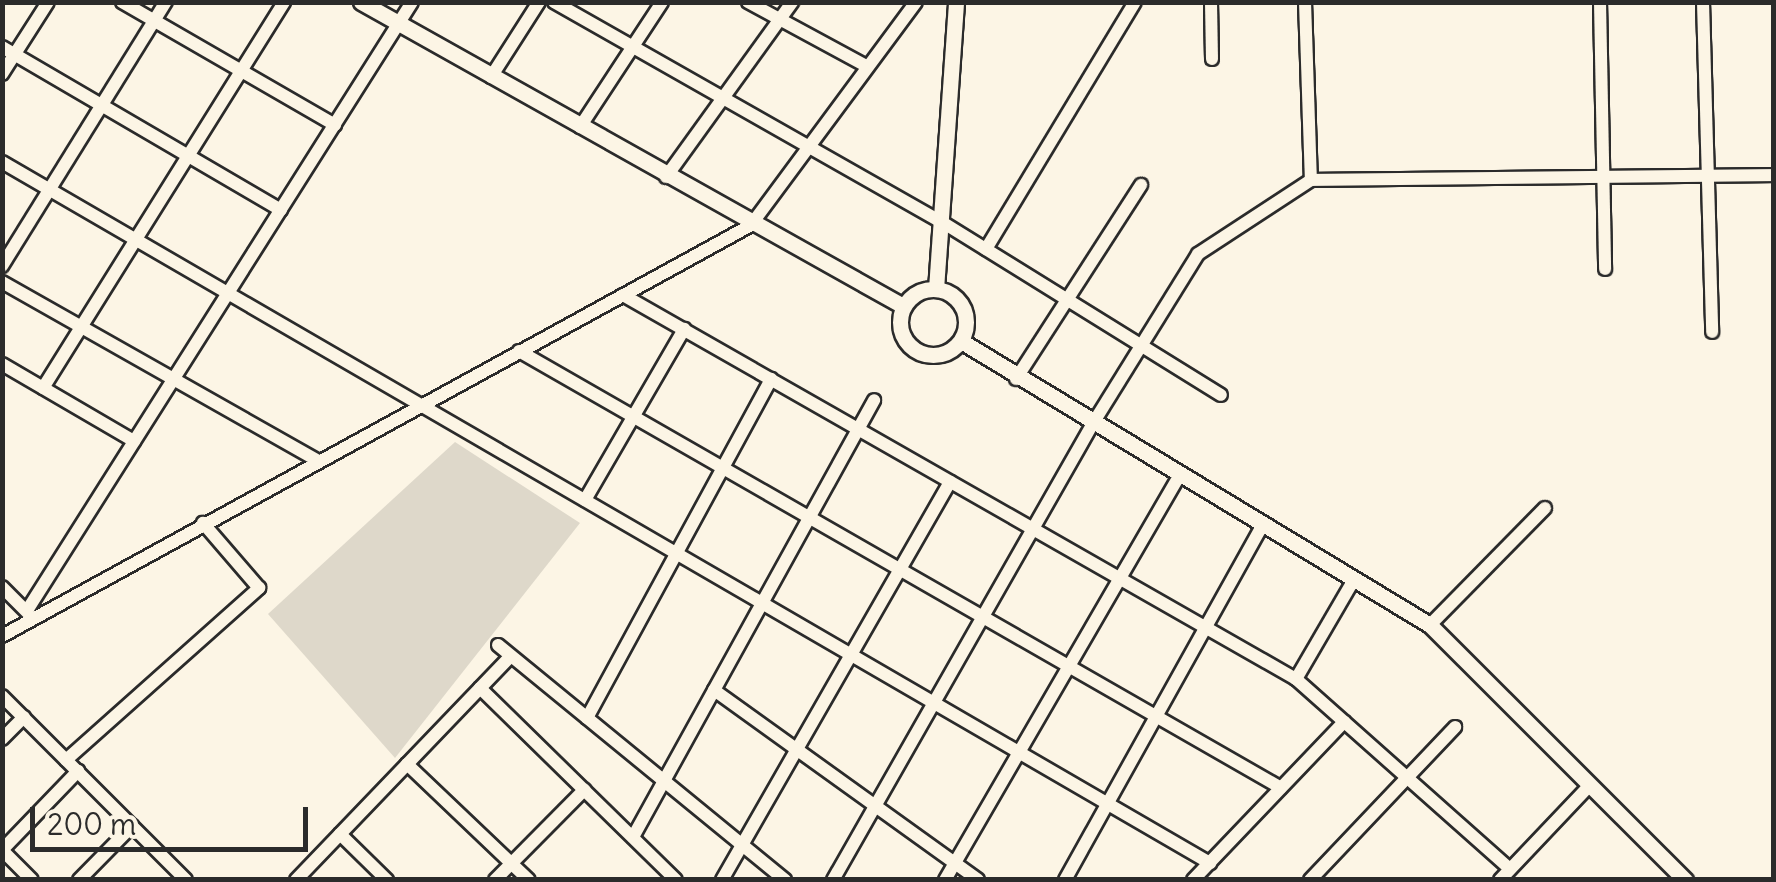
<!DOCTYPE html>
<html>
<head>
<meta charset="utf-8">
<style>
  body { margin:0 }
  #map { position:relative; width:1776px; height:882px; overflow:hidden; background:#fcf5e5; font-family:Delius,sans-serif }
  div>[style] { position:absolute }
  .green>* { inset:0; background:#ded8ca }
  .roads { filter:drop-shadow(2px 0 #2b2b2b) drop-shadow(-2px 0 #2b2b2b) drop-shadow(0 2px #2b2b2b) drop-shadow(0 -2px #2b2b2b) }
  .minor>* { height:12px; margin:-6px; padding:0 6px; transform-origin:6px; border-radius:6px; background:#fcf5e5 }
  .major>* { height:15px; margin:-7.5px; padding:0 7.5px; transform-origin:7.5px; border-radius:7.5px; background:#fcf5e5 }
  .major>.ring { margin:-7.5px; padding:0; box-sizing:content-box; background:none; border:15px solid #fcf5e5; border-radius:50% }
  span { translate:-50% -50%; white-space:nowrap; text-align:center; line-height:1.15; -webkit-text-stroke:9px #fcf5e5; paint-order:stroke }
  .frame { position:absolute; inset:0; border:5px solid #2b2b2b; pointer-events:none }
  .scale { position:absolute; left:30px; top:807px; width:278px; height:45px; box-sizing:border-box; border:5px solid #2b2b2b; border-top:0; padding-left:12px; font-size:30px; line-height:35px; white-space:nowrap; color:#2b2b2b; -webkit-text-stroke:8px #fcf5e5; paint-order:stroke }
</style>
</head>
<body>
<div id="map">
  <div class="green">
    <i style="clip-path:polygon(455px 442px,580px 523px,395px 758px,268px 614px)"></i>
  </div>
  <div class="roads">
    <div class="minor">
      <i style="left:122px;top:2px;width:246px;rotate:30deg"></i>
      <i style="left:554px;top:2px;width:446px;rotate:29.6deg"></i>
      <i style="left:942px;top:222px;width:328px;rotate:31.8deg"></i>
      <i style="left:748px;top:2px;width:136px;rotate:28.4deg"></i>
      <i style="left:1211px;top:2px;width:57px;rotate:89deg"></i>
      <i style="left:1305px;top:2px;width:178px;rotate:88.1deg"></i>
      <i style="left:1600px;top:2px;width:267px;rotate:88.9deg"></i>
      <i style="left:1703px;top:2px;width:330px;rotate:88.4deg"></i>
      <i style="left:2px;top:47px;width:323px;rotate:30.3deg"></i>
      <i style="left:2px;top:74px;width:85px;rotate:-57.4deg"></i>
      <i style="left:491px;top:77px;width:89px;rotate:-57.4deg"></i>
      <i style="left:580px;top:127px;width:149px;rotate:-56.7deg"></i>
      <i style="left:2px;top:162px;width:1397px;rotate:30.13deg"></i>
      <i style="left:666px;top:177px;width:216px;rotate:-54.2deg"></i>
      <i style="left:986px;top:249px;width:288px;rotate:-58.9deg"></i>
      <i style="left:2px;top:266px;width:311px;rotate:-58.2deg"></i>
      <i style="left:2px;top:282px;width:363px;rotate:29.5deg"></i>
      <i style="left:623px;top:295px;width:775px;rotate:29.71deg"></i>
      <i style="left:1296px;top:679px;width:286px;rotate:41.6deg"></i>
      <i style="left:519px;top:351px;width:878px;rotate:29.83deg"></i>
      <i style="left:2px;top:364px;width:153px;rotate:30.3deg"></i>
      <i style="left:1016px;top:379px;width:231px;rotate:-57.2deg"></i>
      <i style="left:43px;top:388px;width:455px;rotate:-58deg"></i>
      <i style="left:585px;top:500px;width:198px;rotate:-59.9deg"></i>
      <i style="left:2px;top:587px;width:37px;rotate:45deg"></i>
      <i style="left:28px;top:609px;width:718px;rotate:-57.68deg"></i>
      <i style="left:1430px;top:625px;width:164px;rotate:-45.5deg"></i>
      <i style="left:2px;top:636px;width:854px;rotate:-28.75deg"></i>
      <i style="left:751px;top:225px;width:277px;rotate:-53.5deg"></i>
      <i style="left:498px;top:645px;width:371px;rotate:39.3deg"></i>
      <i style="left:1296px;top:679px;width:113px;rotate:-59.8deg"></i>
      <i style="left:480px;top:688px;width:274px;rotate:44.4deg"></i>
      <i style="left:714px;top:690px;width:325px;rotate:35.7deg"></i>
      <i style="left:2px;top:696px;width:260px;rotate:45deg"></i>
      <i style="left:587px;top:718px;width:386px;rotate:-61.5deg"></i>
      <i style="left:2px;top:739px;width:31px;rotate:-45deg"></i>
      <i style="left:66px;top:760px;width:259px;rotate:-41.7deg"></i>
      <i style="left:259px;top:588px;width:86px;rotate:-130.7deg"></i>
      <i style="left:407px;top:764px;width:168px;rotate:43.6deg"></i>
      <i style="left:340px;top:834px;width:66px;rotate:44.4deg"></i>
      <i style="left:633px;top:837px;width:499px;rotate:-61.1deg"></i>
      <i style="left:2px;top:850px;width:110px;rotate:-46.1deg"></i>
      <i style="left:2px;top:850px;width:42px;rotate:45deg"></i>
      <i style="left:79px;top:880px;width:76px;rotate:-45.5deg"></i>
      <i style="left:296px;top:880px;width:310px;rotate:-46.2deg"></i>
      <i style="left:495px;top:880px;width:127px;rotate:-45.3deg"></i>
      <i style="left:722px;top:880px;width:459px;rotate:-60.2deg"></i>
      <i style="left:833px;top:880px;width:524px;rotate:-60.35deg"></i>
      <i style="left:1092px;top:425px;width:201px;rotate:-58.2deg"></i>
      <i style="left:1198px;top:254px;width:135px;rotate:-33.2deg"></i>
      <i style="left:1311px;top:180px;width:463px;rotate:-0.6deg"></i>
      <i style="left:945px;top:880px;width:466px;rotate:-59.9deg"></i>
      <i style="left:1065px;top:880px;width:405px;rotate:-60.9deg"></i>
      <i style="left:1193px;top:880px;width:219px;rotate:-46.3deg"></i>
      <i style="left:1310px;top:880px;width:211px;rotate:-46.5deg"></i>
      <i style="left:1500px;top:880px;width:131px;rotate:-46.5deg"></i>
    </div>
    <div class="major">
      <i style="left:361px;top:2px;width:621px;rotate:29.29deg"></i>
      <i class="ring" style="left:900px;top:289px;width:51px;height:51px"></i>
      <i style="left:936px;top:289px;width:288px;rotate:-86deg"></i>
      <i style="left:961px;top:341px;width:548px;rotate:31.2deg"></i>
      <i style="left:1430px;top:625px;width:361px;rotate:45deg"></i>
    </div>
  </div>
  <div class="frame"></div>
  <div class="scale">200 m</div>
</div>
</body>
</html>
